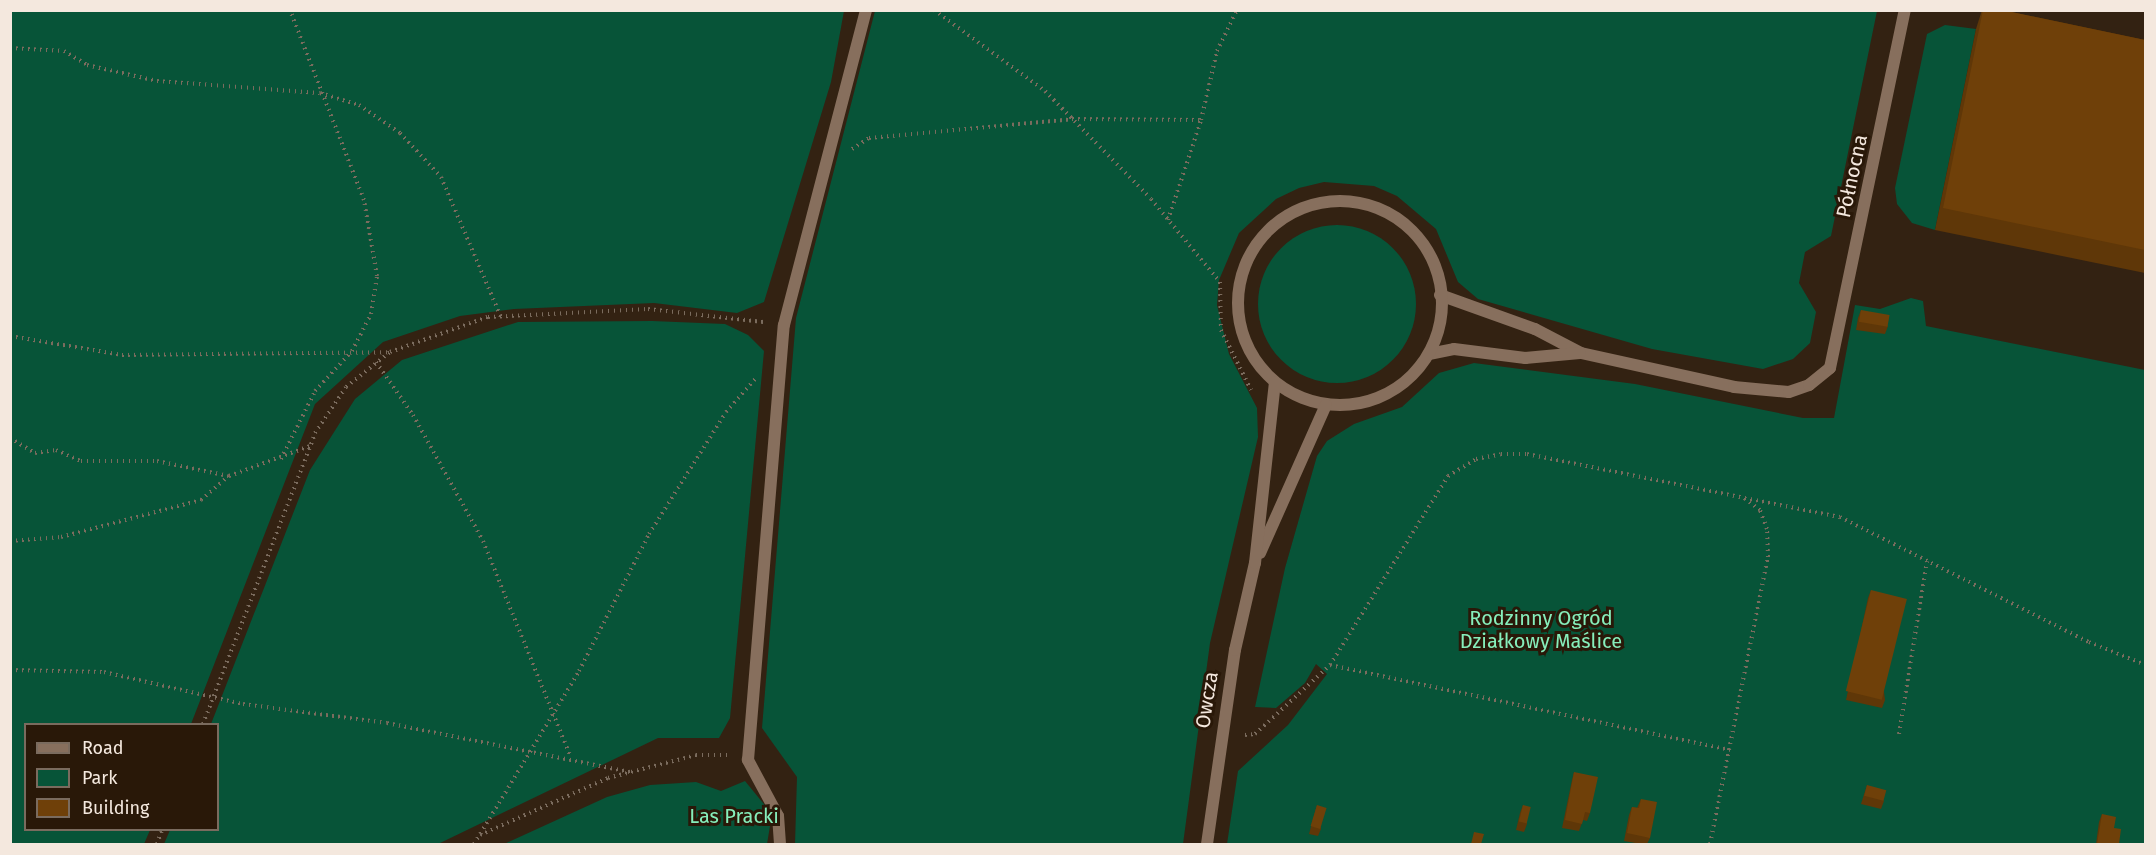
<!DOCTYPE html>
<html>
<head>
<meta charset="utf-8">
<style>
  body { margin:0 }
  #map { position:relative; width:2156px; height:855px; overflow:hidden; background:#332212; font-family:"Fira Sans",sans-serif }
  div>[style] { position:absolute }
  .green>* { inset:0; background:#075438 }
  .round { border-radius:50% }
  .path>* { height:4px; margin-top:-2px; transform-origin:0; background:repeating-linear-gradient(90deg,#7b6c5e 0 1.5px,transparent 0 6px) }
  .lane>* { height:12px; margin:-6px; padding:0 6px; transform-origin:6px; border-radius:6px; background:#876f5d }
  .street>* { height:12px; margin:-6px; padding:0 6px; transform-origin:6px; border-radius:6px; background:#876f5d }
  .street>.ring { margin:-6px; padding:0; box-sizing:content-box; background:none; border:12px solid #876f5d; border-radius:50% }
  .wall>* { inset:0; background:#5f3708 }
  .building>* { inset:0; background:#6f4009; transform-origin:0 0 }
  span { translate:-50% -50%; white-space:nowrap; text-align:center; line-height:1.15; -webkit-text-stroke:6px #291808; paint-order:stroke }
  .street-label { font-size:20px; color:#f4e8de }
  .park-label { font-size:20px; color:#86eebb }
  .frame { position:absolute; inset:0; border:12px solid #f4e8de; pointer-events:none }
  .legend { position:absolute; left:24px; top:723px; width:195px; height:108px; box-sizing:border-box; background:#291808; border:2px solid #7a6b5e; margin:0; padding:8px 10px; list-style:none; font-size:18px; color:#f4e8de }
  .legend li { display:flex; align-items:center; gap:12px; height:30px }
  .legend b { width:30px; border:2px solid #7a6b5e }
</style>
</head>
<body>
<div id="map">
  <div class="green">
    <i style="clip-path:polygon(10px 11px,844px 11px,831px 82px,764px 302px,737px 313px,654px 303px,514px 309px,460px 316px,383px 342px,315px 404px,191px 724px,26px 724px,26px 830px,150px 830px,144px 844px,11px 844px)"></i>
    <i style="clip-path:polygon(875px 11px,875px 10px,1877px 11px,1831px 236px,1805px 252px,1799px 283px,1816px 312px,1810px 343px,1793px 359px,1763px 369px,1652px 349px,1478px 299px,1458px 282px,1436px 229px,1397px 196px,1374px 186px,1324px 182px,1299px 188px,1276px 199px,1239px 233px,1219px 280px,1217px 305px,1229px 354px,1257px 408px,1258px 437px,1210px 643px,1183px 844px,795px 844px,797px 777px,762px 728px,796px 318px)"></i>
    <i style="clip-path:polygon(1945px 25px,1976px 29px,1935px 230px,1912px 223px,1897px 204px,1895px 188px,1927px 34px)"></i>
    <i class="round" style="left:1258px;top:225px;width:158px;height:158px"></i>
    <i style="clip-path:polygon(1911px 298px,1923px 301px,1926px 326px,2145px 370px,2145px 844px,1227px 844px,1238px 771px,1288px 725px,1327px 674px,1316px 664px,1305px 683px,1276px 708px,1255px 707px,1285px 568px,1317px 456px,1327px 441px,1354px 424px,1402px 407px,1439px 373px,1474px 363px,1635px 384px,1803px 418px,1834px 418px,1855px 305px,1880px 309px)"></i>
    <i style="clip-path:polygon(652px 321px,725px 324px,748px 335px,764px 351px,730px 718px,719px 738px,658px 738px,438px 844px,164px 844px,170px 830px,218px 830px,218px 724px,211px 724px,310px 470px,355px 399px,402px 360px,518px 322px)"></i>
    <i style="clip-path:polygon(745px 781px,772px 814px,767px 844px,504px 844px,607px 797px,650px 785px,696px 782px,721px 791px)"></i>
  </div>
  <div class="path">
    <i style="left:934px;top:10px;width:137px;rotate:36.1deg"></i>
    <i style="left:1045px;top:91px;width:151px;rotate:45.5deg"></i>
    <i style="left:1151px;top:199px;width:108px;rotate:50.3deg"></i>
    <i style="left:1220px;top:282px;width:48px;rotate:88.8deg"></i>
    <i style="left:1221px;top:330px;width:67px;rotate:63.4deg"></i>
    <i style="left:10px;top:48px;width:54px;rotate:3.2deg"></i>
    <i style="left:64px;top:51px;width:27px;rotate:31deg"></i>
    <i style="left:87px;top:65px;width:72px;rotate:12.9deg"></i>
    <i style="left:157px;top:81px;width:163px;rotate:4.2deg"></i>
    <i style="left:320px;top:93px;width:41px;rotate:17.1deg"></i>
    <i style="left:359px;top:105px;width:50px;rotate:34.3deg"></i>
    <i style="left:400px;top:133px;width:60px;rotate:47deg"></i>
    <i style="left:441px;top:177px;width:152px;rotate:66.8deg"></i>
    <i style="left:852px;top:149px;width:20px;rotate:-33deg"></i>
    <i style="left:869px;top:138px;width:204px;rotate:-5.3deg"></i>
    <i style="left:1072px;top:119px;width:129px;rotate:0.4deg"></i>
    <i style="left:1201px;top:120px;width:71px;rotate:-76.9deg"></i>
    <i style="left:1217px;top:51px;width:46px;rotate:-64deg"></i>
    <i style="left:1168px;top:220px;width:105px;rotate:-71.7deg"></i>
    <i style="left:10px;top:336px;width:114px;rotate:9.6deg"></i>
    <i style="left:122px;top:355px;width:267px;rotate:-0.6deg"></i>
    <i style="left:376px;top:362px;width:65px;rotate:55.1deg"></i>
    <i style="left:413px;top:415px;width:144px;rotate:60.9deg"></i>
    <i style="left:483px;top:541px;width:231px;rotate:67.9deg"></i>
    <i style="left:10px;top:438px;width:29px;rotate:31deg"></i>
    <i style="left:35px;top:453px;width:21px;rotate:-8deg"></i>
    <i style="left:56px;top:450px;width:27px;rotate:24deg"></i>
    <i style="left:81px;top:461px;width:76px"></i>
    <i style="left:157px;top:461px;width:73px;rotate:11.9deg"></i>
    <i style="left:281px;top:459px;width:76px;rotate:-63.4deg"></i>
    <i style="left:315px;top:391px;width:54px;rotate:-47.2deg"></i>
    <i style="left:352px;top:351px;width:42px;rotate:-62.8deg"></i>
    <i style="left:371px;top:314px;width:38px;rotate:-81deg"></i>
    <i style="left:377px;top:276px;width:77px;rotate:-99.7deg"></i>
    <i style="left:364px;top:200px;width:204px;rotate:-111.3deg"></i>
    <i style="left:10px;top:541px;width:51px;rotate:-4.5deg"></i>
    <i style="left:61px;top:537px;width:145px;rotate:-14.8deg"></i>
    <i style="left:201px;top:500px;width:37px;rotate:-41deg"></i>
    <i style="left:229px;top:476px;width:86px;rotate:-20.3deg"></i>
    <i style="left:1330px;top:665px;width:409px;rotate:12deg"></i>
    <i style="left:10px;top:670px;width:94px;rotate:1.2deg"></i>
    <i style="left:104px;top:672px;width:143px;rotate:13deg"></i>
    <i style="left:243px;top:704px;width:145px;rotate:7.5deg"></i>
    <i style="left:387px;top:723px;width:249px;rotate:11.4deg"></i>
    <i style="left:203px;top:724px;width:312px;rotate:-68.9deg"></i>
    <i style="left:315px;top:433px;width:55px;rotate:-56deg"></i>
    <i style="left:346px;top:387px;width:56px;rotate:-38.5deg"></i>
    <i style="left:390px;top:352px;width:104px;rotate:-19.7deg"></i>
    <i style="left:488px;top:317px;width:160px;rotate:-2.9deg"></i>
    <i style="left:648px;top:309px;width:116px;rotate:6.4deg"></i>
    <i style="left:1899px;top:734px;width:175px;rotate:-80.8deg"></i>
    <i style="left:1245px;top:735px;width:10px;rotate:-6deg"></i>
    <i style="left:1255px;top:734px;width:102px;rotate:-42.6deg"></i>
    <i style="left:1330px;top:665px;width:223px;rotate:-58deg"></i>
    <i style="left:1448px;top:476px;width:33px;rotate:-31deg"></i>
    <i style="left:1476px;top:459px;width:25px;rotate:-11deg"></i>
    <i style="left:1501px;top:454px;width:26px"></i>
    <i style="left:1527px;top:454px;width:319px;rotate:11.4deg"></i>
    <i style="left:1840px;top:517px;width:279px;rotate:26.7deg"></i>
    <i style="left:2089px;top:642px;width:61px;rotate:22deg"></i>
    <i style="left:480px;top:835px;width:140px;rotate:-24deg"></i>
    <i style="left:608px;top:778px;width:91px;rotate:-14.6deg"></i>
    <i style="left:696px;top:755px;width:31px"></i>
    <i style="left:157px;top:844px;width:15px;rotate:-70deg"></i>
    <i style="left:474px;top:844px;width:202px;rotate:-58.7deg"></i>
    <i style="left:579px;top:671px;width:154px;rotate:-62.9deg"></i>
    <i style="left:649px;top:534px;width:144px;rotate:-57.7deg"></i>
    <i style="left:726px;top:412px;width:47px;rotate:-48.5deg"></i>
    <i style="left:1710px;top:844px;width:293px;rotate:-78.6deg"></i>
    <i style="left:1768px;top:557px;width:28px;rotate:-92deg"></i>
    <i style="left:1767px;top:529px;width:20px;rotate:-110deg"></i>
    <i style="left:1760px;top:510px;width:20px;rotate:-143deg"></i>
  </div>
  <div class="lane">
    <i style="left:1440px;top:295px;width:101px;rotate:19.7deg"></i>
    <i style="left:1535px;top:329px;width:52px;rotate:27.6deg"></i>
    <i style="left:1581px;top:353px;width:157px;rotate:12.5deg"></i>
    <i style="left:1734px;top:387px;width:55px;rotate:5.2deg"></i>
    <i style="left:1789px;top:392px;width:21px;rotate:-19deg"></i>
    <i style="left:1809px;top:385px;width:27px;rotate:-39deg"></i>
    <i style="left:1830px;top:368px;width:366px;rotate:-78.2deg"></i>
    <i style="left:1429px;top:354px;width:25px;rotate:-11deg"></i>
    <i style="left:1454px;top:349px;width:72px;rotate:7.2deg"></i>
    <i style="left:1525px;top:358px;width:55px;rotate:-5.2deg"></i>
    <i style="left:780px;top:844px;width:28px;rotate:-94deg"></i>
    <i style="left:778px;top:816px;width:64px;rotate:-118.2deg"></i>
    <i style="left:748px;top:760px;width:436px;rotate:-85.3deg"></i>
    <i style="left:784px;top:325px;width:325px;rotate:-75.4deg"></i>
  </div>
  <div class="street">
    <i class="ring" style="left:1238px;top:201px;width:192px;height:192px"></i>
    <i style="left:1260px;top:553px;width:162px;rotate:-66deg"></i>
    <i style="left:1207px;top:844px;width:196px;rotate:-81.8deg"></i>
    <i style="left:1235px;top:650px;width:89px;rotate:-77.1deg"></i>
    <i style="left:1255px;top:563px;width:182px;rotate:-83.7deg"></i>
  </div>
  <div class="wall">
    <i style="clip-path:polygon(1982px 10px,2002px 10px,2145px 40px,2145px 273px,1935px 230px,1976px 29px)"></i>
    <i style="clip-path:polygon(1861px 310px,1888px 326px,1885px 334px,1856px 330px,1858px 318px)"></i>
    <i style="clip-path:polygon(1871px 590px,1885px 700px,1882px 708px,1846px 700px,1868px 598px)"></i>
    <i style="clip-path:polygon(1574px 772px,1590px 813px,1587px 821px,1583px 820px,1579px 831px,1562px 828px,1572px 780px)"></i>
    <i style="clip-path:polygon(1867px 785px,1884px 801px,1881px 809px,1861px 804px)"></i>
    <i style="clip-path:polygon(1641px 799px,1650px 838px,1647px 844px,1641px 844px,1624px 841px,1629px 815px,1632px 807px,1637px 808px)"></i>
    <i style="clip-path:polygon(1317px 805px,1321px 829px,1318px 836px,1309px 834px)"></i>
    <i style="clip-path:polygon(1523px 805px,1527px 824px,1524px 832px,1516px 830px,1520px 813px)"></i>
    <i style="clip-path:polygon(2102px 814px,2114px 828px,2119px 844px,2096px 844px,2099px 822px)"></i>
  </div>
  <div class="building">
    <i style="clip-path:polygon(1983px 10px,2002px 10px,2145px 40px,2145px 250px,1943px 208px)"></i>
    <i style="left:1861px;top:310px;width:29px;height:12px;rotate:10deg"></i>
    <i style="left:1871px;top:590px;width:37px;height:104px;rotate:14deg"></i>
    <i style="clip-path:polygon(1574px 772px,1598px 777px,1590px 813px,1585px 812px,1582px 824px,1565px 820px)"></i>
    <i style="left:1867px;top:785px;width:20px;height:11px;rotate:15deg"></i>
    <i style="clip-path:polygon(1641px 799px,1657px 802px,1650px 838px,1627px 833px,1632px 807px,1639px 808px)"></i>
    <i style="left:1317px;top:805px;width:10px;height:22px;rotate:17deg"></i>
    <i style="left:1523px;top:805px;width:8px;height:17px;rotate:14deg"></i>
    <i style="clip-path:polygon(2102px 814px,2116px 817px,2114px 828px,2121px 829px,2119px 844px,2097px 844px)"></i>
    <i style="clip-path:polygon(1474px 832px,1484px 834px,1481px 844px,1483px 844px,1471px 844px)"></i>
  </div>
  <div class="street-label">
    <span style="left:1852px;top:176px;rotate:-78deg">Północna</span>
    <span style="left:1207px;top:700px;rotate:-81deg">Owcza</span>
  </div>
  <div class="park-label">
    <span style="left:1541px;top:630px">Rodzinny Ogród<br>Działkowy Maślice</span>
    <span style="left:734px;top:816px">Las Pracki</span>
  </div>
  <div class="frame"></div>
  <ul class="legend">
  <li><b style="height:8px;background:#876f5d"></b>Road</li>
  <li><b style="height:16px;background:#075438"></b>Park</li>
  <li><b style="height:16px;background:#6f4009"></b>Building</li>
  </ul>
</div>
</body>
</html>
